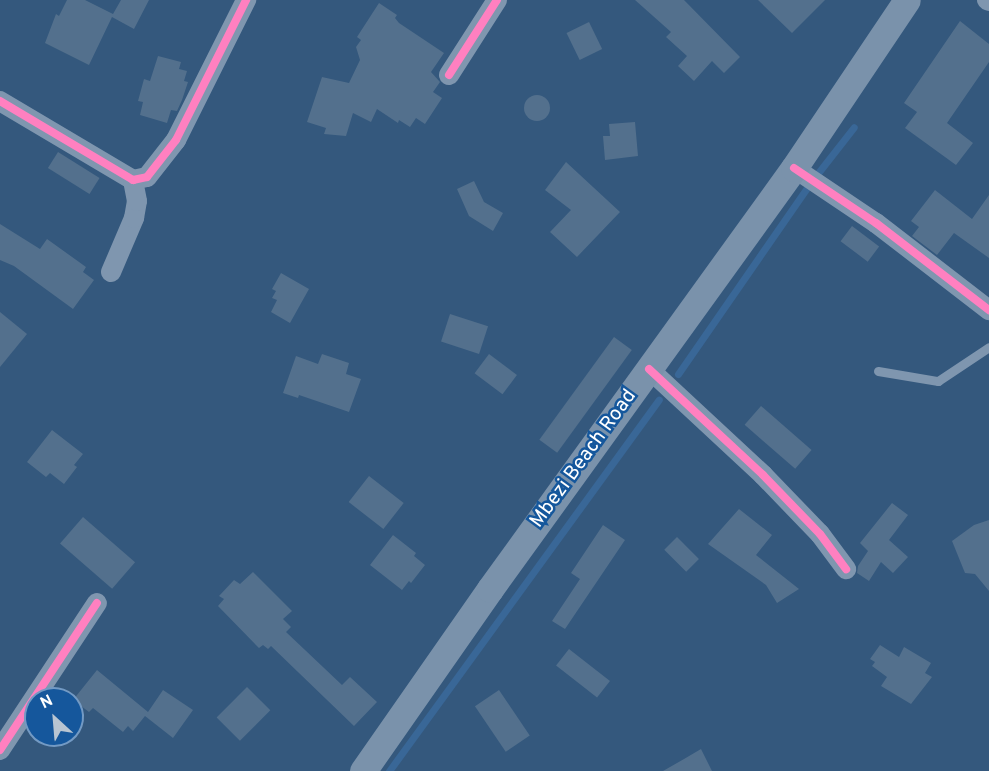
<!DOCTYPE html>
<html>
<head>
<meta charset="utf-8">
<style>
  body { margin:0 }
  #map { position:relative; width:989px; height:771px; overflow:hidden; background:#34587d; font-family:Overpass,sans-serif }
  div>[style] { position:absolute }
  .stream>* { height:7px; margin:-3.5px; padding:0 3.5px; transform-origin:3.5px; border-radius:3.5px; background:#396797 }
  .building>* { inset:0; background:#53708d; transform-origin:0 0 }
  .round { border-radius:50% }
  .lane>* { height:9px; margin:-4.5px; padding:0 4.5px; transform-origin:4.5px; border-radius:4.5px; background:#7f96af }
  .street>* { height:20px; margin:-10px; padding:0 10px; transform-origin:10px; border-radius:10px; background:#7f96af }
  .secondary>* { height:27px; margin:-13.5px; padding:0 13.5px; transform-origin:13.5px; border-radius:13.5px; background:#7a92ab }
  .cycleway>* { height:8px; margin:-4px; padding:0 4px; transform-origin:4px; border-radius:4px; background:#ff80c0 }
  span { translate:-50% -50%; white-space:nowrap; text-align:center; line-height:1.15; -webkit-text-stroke:5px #15579c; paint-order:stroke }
  .street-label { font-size:20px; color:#fff }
  .north { position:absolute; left:24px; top:687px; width:60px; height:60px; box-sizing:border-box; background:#15579c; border:2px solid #739ac4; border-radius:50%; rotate:334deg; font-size:16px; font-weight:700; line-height:24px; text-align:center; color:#fff }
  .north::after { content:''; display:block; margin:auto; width:21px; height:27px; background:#b8c5d2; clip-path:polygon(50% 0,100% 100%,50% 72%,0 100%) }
</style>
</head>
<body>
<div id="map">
  <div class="stream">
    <i style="left:818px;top:173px;width:58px;rotate:-52deg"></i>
    <i style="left:678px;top:374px;width:226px;rotate:-55.3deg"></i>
    <i style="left:389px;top:771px;width:459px;rotate:-54deg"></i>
  </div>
  <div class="building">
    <i style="clip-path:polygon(67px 0,85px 0,113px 14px,121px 0,149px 0,134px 29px,112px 17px,89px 65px,45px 43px,56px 14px,59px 16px)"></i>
    <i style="clip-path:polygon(635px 0,684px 0,740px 57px,724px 73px,712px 61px,694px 81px,678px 66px,687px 56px,666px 37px,671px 32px)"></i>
    <i style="clip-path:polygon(758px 0,825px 0,792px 33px)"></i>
    <i style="clip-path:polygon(379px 3px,397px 15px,395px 18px,399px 23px,444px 53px,431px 72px,440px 82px,433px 92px,442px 98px,425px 124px,416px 118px,410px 127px,399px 120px,398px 123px,377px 109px,371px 122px,353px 113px,346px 136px,324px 134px,326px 128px,307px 122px,322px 77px,349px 83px,360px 60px,356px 47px,361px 40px,357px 37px)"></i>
    <i style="clip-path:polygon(960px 21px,989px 44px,989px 62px,947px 123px,973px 143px,956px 165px,905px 128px,917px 112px,904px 103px)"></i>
    <i style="left:589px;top:22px;width:30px;height:25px;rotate:64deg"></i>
    <i style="clip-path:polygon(158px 56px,181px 62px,179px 69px,187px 71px,184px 81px,188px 82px,182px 100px,177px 111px,171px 110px,167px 123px,140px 115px,143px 102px,138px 101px,144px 79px,150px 81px)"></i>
    <i class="round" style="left:524px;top:95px;width:26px;height:26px"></i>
    <i style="clip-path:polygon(635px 122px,638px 156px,605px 160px,603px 136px,610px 136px,609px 124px)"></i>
    <i style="left:58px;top:152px;width:49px;height:19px;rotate:32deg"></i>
    <i style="clip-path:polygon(566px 162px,620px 212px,577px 257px,550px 232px,571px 210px,545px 190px)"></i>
    <i style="clip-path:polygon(474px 181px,484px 202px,503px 213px,493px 231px,469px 216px,457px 189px)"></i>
    <i style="clip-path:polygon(935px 190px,972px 219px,989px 195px,989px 258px,954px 233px,937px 255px,912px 236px,919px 227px,911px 221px)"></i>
    <i style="clip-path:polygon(0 224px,40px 249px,47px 239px,86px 267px,83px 272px,94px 280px,73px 309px,14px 266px,0 260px)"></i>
    <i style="left:852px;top:226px;width:34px;height:19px;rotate:37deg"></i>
    <i style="clip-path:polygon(281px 273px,309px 289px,290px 323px,271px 312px,277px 300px,272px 298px,276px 291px,272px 289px)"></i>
    <i style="clip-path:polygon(0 312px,27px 334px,0 367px)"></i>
    <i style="left:450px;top:314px;width:40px;height:29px;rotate:18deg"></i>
    <i style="left:614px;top:337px;width:22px;height:127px;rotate:36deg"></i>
    <i style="clip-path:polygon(322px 354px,349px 363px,346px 374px,361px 379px,349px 412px,299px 395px,298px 398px,283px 393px,296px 356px,318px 364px)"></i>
    <i style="left:489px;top:354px;width:35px;height:24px;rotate:37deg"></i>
    <i style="left:761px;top:406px;width:67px;height:25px;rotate:41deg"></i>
    <i style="clip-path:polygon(52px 430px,83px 454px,74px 465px,77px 467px,64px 484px,50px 473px,46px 477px,27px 462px)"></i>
    <i style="left:369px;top:476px;width:44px;height:33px;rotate:38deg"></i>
    <i style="clip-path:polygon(892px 503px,908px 515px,889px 540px,908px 557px,893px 573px,881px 562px,869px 581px,857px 573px,858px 566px,868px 551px,860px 543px)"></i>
    <i style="clip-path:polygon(739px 509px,772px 535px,756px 555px,799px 589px,777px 603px,766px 585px,708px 544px)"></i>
    <i style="left:83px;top:517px;width:69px;height:35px;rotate:41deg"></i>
    <i style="clip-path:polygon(989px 520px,989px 591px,975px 574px,965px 573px,952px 541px,974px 525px)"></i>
    <i style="clip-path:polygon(603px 525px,625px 540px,565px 629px,552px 621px,580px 579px,571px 573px)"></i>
    <i style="clip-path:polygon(393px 535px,416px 553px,414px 556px,425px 565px,411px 583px,409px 581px,402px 590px,370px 565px)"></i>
    <i style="left:677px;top:537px;width:31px;height:18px;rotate:45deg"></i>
    <i style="clip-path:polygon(253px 572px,292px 611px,283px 619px,291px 627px,286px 632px,342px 685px,350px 677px,377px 702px,354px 726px,271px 646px,268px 649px,263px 645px,259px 648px,218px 606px,224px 599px,219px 596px,234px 580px,240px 584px)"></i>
    <i style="clip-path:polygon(880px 645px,899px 657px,904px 647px,931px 663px,925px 673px,932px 677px,911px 704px,881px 686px,887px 677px,872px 666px,875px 662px,870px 659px)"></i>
    <i style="left:569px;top:649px;width:52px;height:21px;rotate:38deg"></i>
    <i style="clip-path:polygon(97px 670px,148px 712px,163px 690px,193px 710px,173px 738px,145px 716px,133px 731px,128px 726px,123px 732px,93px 708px,89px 712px,73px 700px)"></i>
    <i style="left:247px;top:687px;width:33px;height:43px;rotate:45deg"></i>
    <i style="left:499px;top:690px;width:55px;height:29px;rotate:56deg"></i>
    <i style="clip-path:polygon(701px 749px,712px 771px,663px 771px,684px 759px)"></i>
  </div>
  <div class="lane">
    <i style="left:878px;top:371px;width:61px;rotate:9.5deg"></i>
    <i style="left:938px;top:381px;width:61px;rotate:-33.7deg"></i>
  </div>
  <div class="street">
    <i style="left:987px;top:0;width:2px;rotate:27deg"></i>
    <i style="left:449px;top:75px;width:89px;rotate:-57.4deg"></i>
    <i style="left:0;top:101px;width:155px;rotate:30.7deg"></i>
    <i style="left:133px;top:180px;width:14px;rotate:-12deg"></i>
    <i style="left:147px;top:177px;width:47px;rotate:-51.9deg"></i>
    <i style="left:176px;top:140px;width:157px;rotate:-63.4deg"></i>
    <i style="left:794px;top:168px;width:99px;rotate:33.9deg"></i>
    <i style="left:876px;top:223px;width:143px;rotate:37.6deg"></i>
    <i style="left:111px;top:272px;width:59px;rotate:-66.9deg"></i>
    <i style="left:134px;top:218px;width:17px;rotate:-80deg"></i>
    <i style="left:137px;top:201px;width:21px;rotate:-101deg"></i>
    <i style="left:649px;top:369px;width:156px;rotate:42.9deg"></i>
    <i style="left:763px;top:475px;width:82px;rotate:46deg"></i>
    <i style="left:820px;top:534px;width:44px;rotate:53.4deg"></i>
    <i style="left:0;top:750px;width:176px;rotate:-56.6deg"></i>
  </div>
  <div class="secondary">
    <i style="left:363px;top:771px;width:222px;rotate:-55.1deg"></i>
    <i style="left:490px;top:589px;width:519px;rotate:-54.17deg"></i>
    <i style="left:794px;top:168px;width:202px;rotate:-56.1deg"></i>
  </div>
  <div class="cycleway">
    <i style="left:449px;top:75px;width:89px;rotate:-57.4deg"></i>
    <i style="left:0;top:101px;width:155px;rotate:30.7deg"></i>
    <i style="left:133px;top:180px;width:14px;rotate:-12deg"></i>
    <i style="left:147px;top:177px;width:47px;rotate:-51.9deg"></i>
    <i style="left:176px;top:140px;width:157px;rotate:-63.4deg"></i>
    <i style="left:794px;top:168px;width:99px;rotate:33.9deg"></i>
    <i style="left:876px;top:223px;width:143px;rotate:37.6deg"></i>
    <i style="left:649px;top:369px;width:156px;rotate:42.9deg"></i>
    <i style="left:763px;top:475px;width:82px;rotate:46deg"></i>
    <i style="left:820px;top:534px;width:44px;rotate:53.4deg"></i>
    <i style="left:0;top:750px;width:176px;rotate:-56.6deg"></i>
  </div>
  <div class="street-label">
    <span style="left:584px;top:459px;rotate:-54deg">Mbezi Beach Road</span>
  </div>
  <div class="north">N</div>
</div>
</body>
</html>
